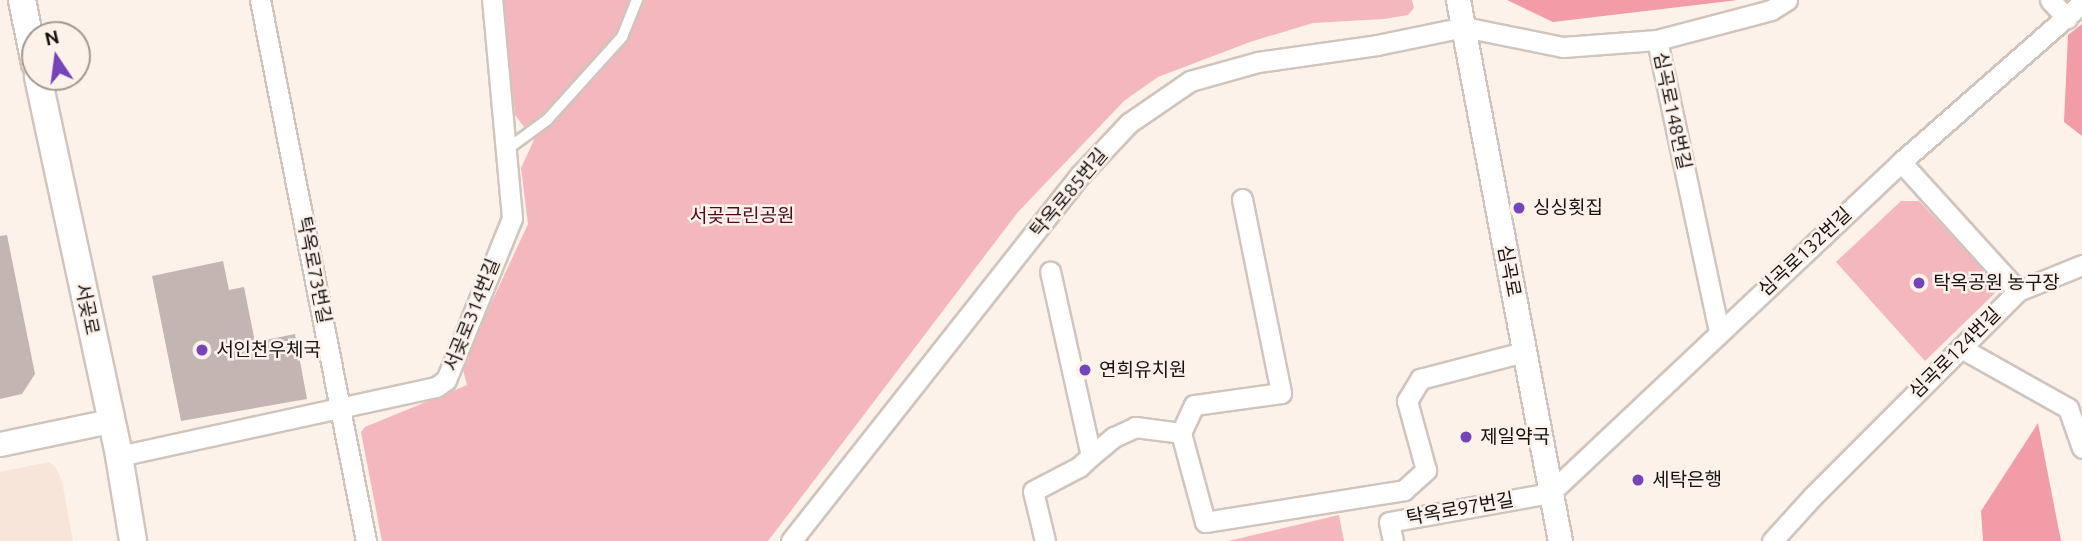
<!DOCTYPE html>
<html>
<head>
<meta charset="utf-8">
<style>
  body { margin:0 }
  #map { position:relative; width:2082px; height:541px; overflow:hidden; background:#fdf2ea; font-family:Ubuntu,"Noto Sans KR",sans-serif }
  div>[style] { position:absolute }
  .built>* { inset:0; background:#f6e5d8 }
  .green>* { inset:0; background:#f4b7be }
  .forest>* { inset:0; background:#f19ca6 }
  .building>* { inset:0; background:#c3b6b2 }
  .roads { filter:drop-shadow(2px 0 #d0c5bd) drop-shadow(-2px 0 #d0c5bd) drop-shadow(0 2px #d0c5bd) drop-shadow(0 -2px #d0c5bd) }
  .service>* { height:10px; margin:-5px; padding:0 5px; transform-origin:5px; border-radius:5px; background:#fff }
  .minor>* { height:19px; margin:-9.5px; padding:0 9.5px; transform-origin:9.5px; border-radius:9.5px; background:#fff }
  .tertiary>* { height:23px; margin:-11.5px; padding:0 11.5px; transform-origin:11.5px; border-radius:11.5px; background:#fff }
  .secondary>* { height:26px; margin:-13px; padding:0 13px; transform-origin:13px; border-radius:13px; background:#fff }
  .dots>* { width:19px; height:19px; translate:-50% -50%; box-sizing:border-box; border:4px solid #fdf2ea; border-radius:50% }
  span { translate:-50% -50%; white-space:nowrap; text-align:center; line-height:1.15; -webkit-text-stroke:5px #fdf2ea; paint-order:stroke }
  .street-label { font-size:19px; color:#161310 }
  .poi-label { font-size:19px; color:#161310 }
  .left { translate:0 -50%; text-align:left }
  .park-label { font-size:19px; color:#54081e }
  .north { position:absolute; left:21px; top:21px; width:70px; height:70px; box-sizing:border-box; background:#fdf2ea; border:2px solid #a19993; border-radius:50%; rotate:347deg; font-size:19px; font-weight:700; line-height:28px; text-align:center; color:#161310 }
  .north::after { content:''; display:block; margin:auto; width:24px; height:32px; background:#7543ba; clip-path:polygon(50% 0,100% 100%,50% 72%,0 100%) }
</style>
</head>
<body>
<div id="map">
  <div class="built">
    <i style="clip-path:polygon(49px 462px,56px 468px,62px 481px,73px 541px,0 541px,0 472px)"></i>
  </div>
  <div class="green">
    <i style="clip-path:polygon(503px 0,1412px 0,1414px 8px,1408px 15px,1384px 19px,1313px 23px,1250px 42px,1158px 77px,1124px 101px,1018px 212px,768px 541px,382px 541px,361px 432px,365px 427px,467px 385px,462px 366px,528px 224px,521px 168px,534px 140px,515px 115px)"></i>
    <i style="clip-path:polygon(1901px 201px,1919px 201px,1993px 280px,1995px 293px,1925px 361px,1836px 262px)"></i>
    <i style="clip-path:polygon(1339px 515px,1344px 541px,1228px 541px)"></i>
  </div>
  <div class="forest">
    <i style="clip-path:polygon(1507px 0,1738px 0,1553px 22px)"></i>
    <i style="clip-path:polygon(2082px 24px,2082px 136px,2064px 122px,2068px 35px)"></i>
    <i style="clip-path:polygon(2038px 423px,2061px 541px,1983px 541px,1981px 511px)"></i>
  </div>
  <div class="building">
    <i style="clip-path:polygon(7px 235px,35px 374px,22px 394px,0 399px,0 236px)"></i>
    <i style="clip-path:polygon(223px 261px,229px 290px,244px 287px,255px 342px,295px 334px,307px 399px,181px 421px,152px 276px)"></i>
  </div>
  <div class="roads">
    <div class="service">
      <i style="left:506px;top:150px;width:51px;rotate:-36.2deg"></i>
      <i style="left:547px;top:120px;width:112px;rotate:-47.9deg"></i>
      <i style="left:622px;top:37px;width:40px;rotate:-68deg"></i>
    </div>
    <div class="minor">
      <i style="left:260px;top:0;width:551px;rotate:78.91deg"></i>
      <i style="left:2050px;top:0;width:25px;rotate:47deg"></i>
      <i style="left:1657px;top:40px;width:298px;rotate:78deg"></i>
      <i style="left:1242px;top:199px;width:198px;rotate:78.6deg"></i>
      <i style="left:1281px;top:393px;width:88px;rotate:172.1deg"></i>
      <i style="left:1194px;top:405px;width:31px;rotate:115deg"></i>
      <i style="left:1181px;top:433px;width:92px;rotate:74.9deg"></i>
      <i style="left:1205px;top:522px;width:202px;rotate:-9.1deg"></i>
      <i style="left:1404px;top:490px;width:30px;rotate:-42deg"></i>
      <i style="left:1426px;top:470px;width:72px;rotate:-105.4deg"></i>
      <i style="left:1407px;top:401px;width:26px;rotate:-59deg"></i>
      <i style="left:1420px;top:379px;width:107px;rotate:-14.6deg"></i>
      <i style="left:2018px;top:291px;width:69px;rotate:-22.1deg"></i>
      <i style="left:1961px;top:348px;width:123px;rotate:29.3deg"></i>
      <i style="left:2068px;top:408px;width:42px;rotate:70.7deg"></i>
      <i style="left:119px;top:456px;width:324px;rotate:-12.3deg"></i>
      <i style="left:436px;top:387px;width:12px;rotate:-35deg"></i>
      <i style="left:446px;top:380px;width:175px;rotate:-67.8deg"></i>
      <i style="left:512px;top:218px;width:219px;rotate:-95.2deg"></i>
      <i style="left:1091px;top:456px;width:30px;rotate:-40deg"></i>
      <i style="left:1114px;top:437px;width:23px;rotate:-25deg"></i>
      <i style="left:1135px;top:427px;width:46px;rotate:7.4deg"></i>
      <i style="left:791px;top:541px;width:468px;rotate:-51.7deg"></i>
      <i style="left:1081px;top:174px;width:70px;rotate:-46.7deg"></i>
      <i style="left:1129px;top:123px;width:74px;rotate:-34.5deg"></i>
      <i style="left:1190px;top:81px;width:71px;rotate:-15.6deg"></i>
      <i style="left:1258px;top:62px;width:120px;rotate:-8.1deg"></i>
      <i style="left:1377px;top:45px;width:89px;rotate:-11.7deg"></i>
      <i style="left:1464px;top:27px;width:101px;rotate:11.4deg"></i>
      <i style="left:1563px;top:47px;width:94px;rotate:-4.3deg"></i>
      <i style="left:1657px;top:40px;width:118px;rotate:-14.7deg"></i>
      <i style="left:1771px;top:10px;width:19px;rotate:-32deg"></i>
      <i style="left:1045px;top:541px;width:51px;rotate:-103.5deg"></i>
      <i style="left:1033px;top:491px;width:52px;rotate:-27.6deg"></i>
      <i style="left:1079px;top:467px;width:16px;rotate:-43deg"></i>
      <i style="left:1091px;top:456px;width:189px;rotate:-102.5deg"></i>
      <i style="left:1393px;top:541px;width:19px;rotate:-102deg"></i>
      <i style="left:1389px;top:522px;width:164px;rotate:-10.2deg"></i>
      <i style="left:1550px;top:493px;width:482px;rotate:-43.3deg"></i>
      <i style="left:1901px;top:162px;width:241px;rotate:-41.3deg"></i>
      <i style="left:1772px;top:541px;width:59px;rotate:-47.7deg"></i>
      <i style="left:1812px;top:497px;width:291px;rotate:-45deg"></i>
      <i style="left:2018px;top:291px;width:174px;rotate:-132.2deg"></i>
    </div>
    <div class="tertiary">
      <i style="left:1458px;top:0;width:551px;rotate:79.32deg"></i>
      <i style="left:0;top:444px;width:112px;rotate:-11.8deg"></i>
    </div>
    <div class="secondary">
      <i style="left:22px;top:0;width:65px;rotate:78.5deg"></i>
      <i style="left:38px;top:77px;width:388px;rotate:77.9deg"></i>
      <i style="left:119px;top:456px;width:86px;rotate:80.6deg"></i>
    </div>
  </div>
  <div class="dots">
    <i style="left:1519px;top:208px;background:#7543ba"></i>
    <i style="left:1919px;top:283px;background:#7543ba"></i>
    <i style="left:202px;top:350px;background:#7543ba"></i>
    <i style="left:1085px;top:370px;background:#7543ba"></i>
    <i style="left:1466px;top:437px;background:#7543ba"></i>
    <i style="left:1638px;top:480px;background:#7543ba"></i>
  </div>
  <div class="street-label">
    <span style="left:1672px;top:111px;rotate:78deg">심곡로148번길</span>
    <span style="left:1069px;top:193px;rotate:-50deg">탁옥로85번길</span>
    <span style="left:1805px;top:252px;rotate:-43deg">심곡로132번길</span>
    <span style="left:314px;top:270px;rotate:79deg">탁옥로73번길</span>
    <span style="left:1509px;top:271px;rotate:79deg">심곡로</span>
    <span style="left:87px;top:309px;rotate:78deg">서곶로</span>
    <span style="left:472px;top:315px;rotate:-68deg">서곶로314번길</span>
    <span style="left:1955px;top:353px;rotate:-45deg">심곡로124번길</span>
    <span style="left:1460px;top:509px;rotate:-10deg">탁옥로97번길</span>
  </div>
  <div class="poi-label">
    <span class="left" style="left:1533px;top:208px">싱싱횟집</span>
    <span class="left" style="left:1933px;top:283px">탁옥공원 농구장</span>
    <span class="left" style="left:216px;top:350px">서인천우체국</span>
    <span class="left" style="left:1099px;top:370px">연희유치원</span>
    <span class="left" style="left:1480px;top:437px">제일약국</span>
    <span class="left" style="left:1652px;top:480px">세탁은행</span>
  </div>
  <div class="park-label">
    <span style="left:742px;top:216px">서곶근린공원</span>
  </div>
  <div class="north">N</div>
</div>
</body>
</html>
